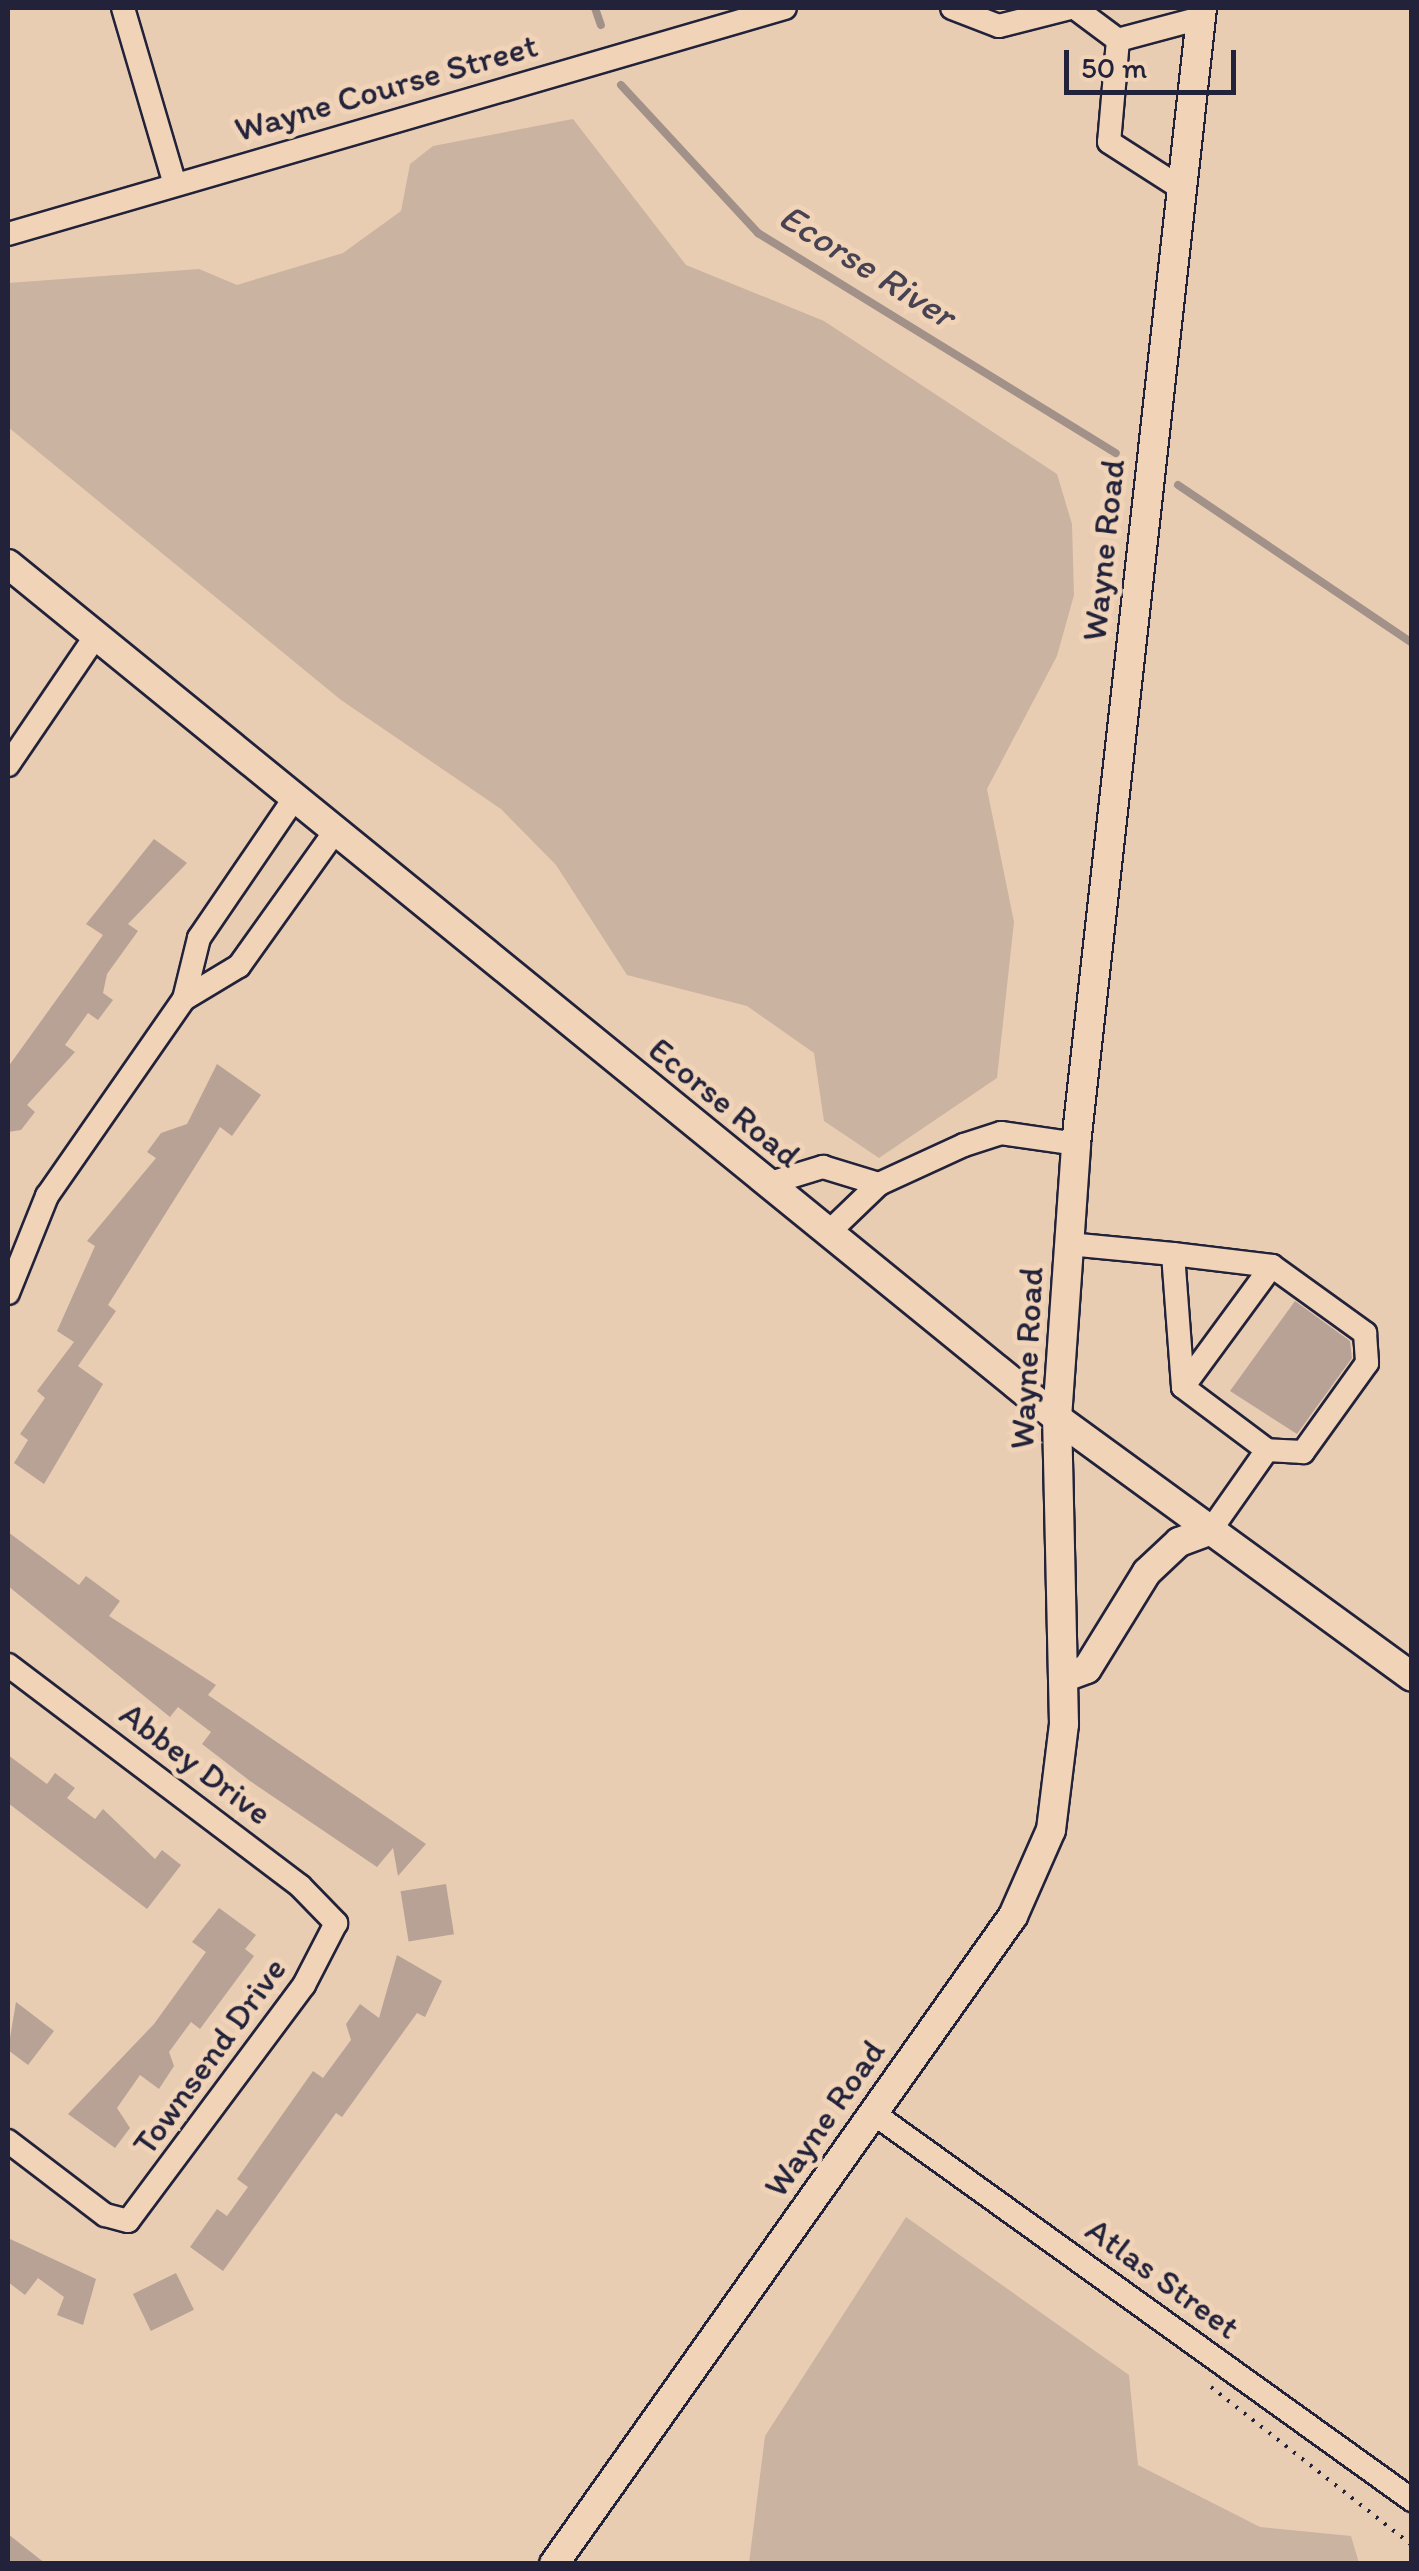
<!DOCTYPE html>
<html>
<head>
<meta charset="utf-8">
<style>
  body { margin:0 }
  #map { position:relative; width:1419px; height:2571px; overflow:hidden; background:#e9cdb3; font-family:Itim,sans-serif }
  div>[style] { position:absolute }
  .green>* { inset:0; background:#cbb3a1 }
  .stream>* { height:8px; margin:-4px; padding:0 4px; transform-origin:4px; border-radius:4px; background:#a29188 }
  .building>* { inset:0; background:#b7a295; transform-origin:0 0 }
  .path>* { height:4px; margin-top:-2px; transform-origin:0; background:repeating-linear-gradient(90deg,#22223b 0 2.5px,transparent 0 10.5px) }
  .roads { filter:drop-shadow(2px 0 #22223b) drop-shadow(-2px 0 #22223b) drop-shadow(0 2px #22223b) drop-shadow(0 -2px #22223b) }
  .minor>* { height:22px; margin:-11px; padding:0 11px; transform-origin:11px; border-radius:11px; background:#f1d4b8 }
  .major>* { height:28px; margin:-14px; padding:0 14px; transform-origin:14px; border-radius:14px; background:#f1d4b8 }
  span { translate:-50% -50%; white-space:nowrap; text-align:center; line-height:1.15; -webkit-text-stroke:10px #f1d4b8; paint-order:stroke }
  .street-label { font-size:35px; color:#22223b }
  .water-label { font-size:38px; color:#484352; font-style:italic }
  .frame { position:absolute; inset:0; border:10px solid #22223b; pointer-events:none }
  .scale { position:absolute; left:1064px; top:50px; width:172px; height:45px; box-sizing:border-box; border:5px solid #22223b; border-top:0; padding-left:12px; font-size:30px; line-height:35px; white-space:nowrap; color:#22223b; -webkit-text-stroke:8px #f1d4b8; paint-order:stroke }
</style>
</head>
<body>
<div id="map">
  <div class="green">
    <i style="clip-path:polygon(573px 119px,686px 265px,824px 321px,1057px 474px,1072px 524px,1074px 595px,1057px 656px,987px 789px,1014px 922px,997px 1078px,879px 1158px,824px 1121px,814px 1053px,747px 1006px,627px 975px,556px 865px,501px 809px,341px 700px,8px 427px,8px 283px,199px 269px,237px 285px,343px 253px,401px 211px,410px 164px,433px 146px)"></i>
    <i style="clip-path:polygon(906px 2217px,1129px 2375px,1138px 2465px,1260px 2527px,1351px 2536px,1359px 2563px,749px 2563px,765px 2436px)"></i>
  </div>
  <div class="stream">
    <i style="left:595px;top:8px;width:18px;rotate:71deg"></i>
    <i style="left:621px;top:85px;width:202px;rotate:47.2deg"></i>
    <i style="left:758px;top:233px;width:420px;rotate:31.6deg"></i>
    <i style="left:1178px;top:485px;width:282px;rotate:34deg"></i>
  </div>
  <div class="building">
    <i style="clip-path:polygon(154px 839px,187px 863px,128px 924px,138px 931px,107px 974px,103px 993px,113px 1000px,98px 1020px,88px 1013px,65px 1045px,75px 1052px,27px 1105px,35px 1112px,21px 1130px,8px 1132px,8px 1067px,103px 935px,86px 924px)"></i>
    <i style="clip-path:polygon(217px 1064px,261px 1095px,232px 1136px,220px 1127px,108px 1305px,116px 1311px,78px 1366px,103px 1384px,44px 1484px,14px 1463px,28px 1440px,20px 1434px,45px 1398px,37px 1391px,74px 1342px,57px 1331px,95px 1246px,87px 1241px,156px 1158px,147px 1152px,161px 1133px,187px 1124px)"></i>
    <i style="clip-path:polygon(1295px 1301px,1350px 1341px,1352px 1358px,1297px 1434px,1230px 1391px)"></i>
    <i style="clip-path:polygon(8px 1532px,79px 1585px,86px 1576px,120px 1601px,109px 1616px,216px 1685px,208px 1695px,426px 1844px,398px 1876px,393px 1848px,377px 1867px,250px 1781px,202px 1744px,211px 1732px,178px 1707px,170px 1717px,8px 1586px)"></i>
    <i style="clip-path:polygon(8px 1755px,47px 1784px,55px 1773px,75px 1788px,67px 1798px,95px 1819px,103px 1809px,155px 1859px,162px 1850px,181px 1865px,147px 1909px,8px 1803px)"></i>
    <i style="left:446px;top:1884px;width:51px;height:46px;rotate:81deg"></i>
    <i style="clip-path:polygon(219px 1908px,256px 1935px,245px 1949px,254px 1956px,200px 2029px,191px 2022px,169px 2052px,174px 2066px,159px 2089px,140px 2075px,117px 2108px,130px 2128px,115px 2148px,68px 2114px,154px 2024px,206px 1952px,192px 1942px)"></i>
    <i style="clip-path:polygon(397px 1955px,442px 1981px,425px 2017px,417px 2013px,342px 2117px,336px 2113px,223px 2271px,190px 2247px,217px 2209px,227px 2216px,248px 2187px,237px 2179px,313px 2071px,323px 2078px,351px 2040px,346px 2024px,360px 2004px,379px 2018px)"></i>
    <i style="clip-path:polygon(16px 2002px,54px 2031px,28px 2065px,8px 2050px)"></i>
    <i style="clip-path:polygon(8px 2238px,96px 2279px,83px 2325px,57px 2315px,64px 2297px,38px 2278px,25px 2295px,8px 2282px)"></i>
    <i style="left:176px;top:2273px;width:41px;height:48px;rotate:64deg"></i>
    <i style="clip-path:polygon(8px 2534px,46px 2564px,8px 2564px)"></i>
  </div>
  <div class="path">
    <i style="left:1211px;top:2387px;width:256px;rotate:38.2deg"></i>
  </div>
  <div class="roads">
    <div class="minor">
      <i style="left:123px;top:8px;width:184px;rotate:73.6deg"></i>
      <i style="left:952px;top:8px;width:50px;rotate:21deg"></i>
      <i style="left:999px;top:26px;width:73px;rotate:-14.2deg"></i>
      <i style="left:1075px;top:8px;width:54px;rotate:36.7deg"></i>
      <i style="left:1118px;top:40px;width:85px;rotate:-15deg"></i>
      <i style="left:1118px;top:40px;width:102px;rotate:95deg"></i>
      <i style="left:1109px;top:142px;width:83px;rotate:32.7deg"></i>
      <i style="left:8px;top:234px;width:809px;rotate:-16.22deg"></i>
      <i style="left:8px;top:765px;width:155px;rotate:-55.8deg"></i>
      <i style="left:184px;top:999px;width:64px;rotate:-31deg"></i>
      <i style="left:239px;top:966px;width:162px;rotate:-54.5deg"></i>
      <i style="left:767px;top:1184px;width:59px;rotate:-16.9deg"></i>
      <i style="left:823px;top:1167px;width:59px;rotate:16.9deg"></i>
      <i style="left:828px;top:1233px;width:71px;rotate:-43.9deg"></i>
      <i style="left:879px;top:1184px;width:94px;rotate:-24.6deg"></i>
      <i style="left:964px;top:1145px;width:39px;rotate:-18deg"></i>
      <i style="left:1001px;top:1133px;width:76px;rotate:8.3deg"></i>
      <i style="left:1069px;top:1244px;width:104px;rotate:5.5deg"></i>
      <i style="left:1173px;top:1254px;width:133px;rotate:85.7deg"></i>
      <i style="left:1183px;top:1387px;width:105px;rotate:36.9deg"></i>
      <i style="left:1267px;top:1450px;width:99px;rotate:125.1deg"></i>
      <i style="left:1173px;top:1254px;width:100px;rotate:6.9deg"></i>
      <i style="left:1272px;top:1266px;width:115px;rotate:35.8deg"></i>
      <i style="left:1365px;top:1333px;width:30px;rotate:86deg"></i>
      <i style="left:1367px;top:1363px;width:110px;rotate:125.7deg"></i>
      <i style="left:1303px;top:1452px;width:36px;rotate:-177deg"></i>
      <i style="left:8px;top:1293px;width:105px;rotate:-68.1deg"></i>
      <i style="left:47px;top:1196px;width:240px;rotate:-55.2deg"></i>
      <i style="left:184px;top:999px;width:63px;rotate:-76.2deg"></i>
      <i style="left:199px;top:938px;width:167px;rotate:-55.7deg"></i>
      <i style="left:1183px;top:1387px;width:150px;rotate:-53.7deg"></i>
      <i style="left:8px;top:1665px;width:366px;rotate:37.1deg"></i>
      <i style="left:300px;top:1886px;width:52px;rotate:45.8deg"></i>
      <i style="left:336px;top:1923px;width:70px;rotate:117.3deg"></i>
      <i style="left:304px;top:1985px;width:294px;rotate:126.7deg"></i>
      <i style="left:128px;top:2221px;width:24px;rotate:-165deg"></i>
      <i style="left:105px;top:2215px;width:122px;rotate:-142.7deg"></i>
      <i style="left:873px;top:2113px;width:664px;rotate:35.68deg"></i>
    </div>
    <div class="major">
      <i style="left:8px;top:564px;width:1353px;rotate:39.15deg"></i>
      <i style="left:1057px;top:1418px;width:439px;rotate:36.1deg"></i>
      <i style="left:1065px;top:1677px;width:23px;rotate:-20deg"></i>
      <i style="left:1087px;top:1669px;width:114px;rotate:-58.3deg"></i>
      <i style="left:1147px;top:1572px;width:44px;rotate:-43.2deg"></i>
      <i style="left:1179px;top:1542px;width:33px;rotate:-20deg"></i>
      <i style="left:554px;top:2564px;width:794px;rotate:-54.69deg"></i>
      <i style="left:1013px;top:1916px;width:94px;rotate:-66.2deg"></i>
      <i style="left:1051px;top:1830px;width:107px;rotate:-83deg"></i>
      <i style="left:1064px;top:1724px;width:306px;rotate:-91.3deg"></i>
      <i style="left:1057px;top:1418px;width:275px;rotate:-86deg"></i>
      <i style="left:1076px;top:1144px;width:1143px;rotate:-83.67deg"></i>
    </div>
  </div>
  <div class="street-label">
    <span style="left:386px;top:87px;rotate:-16deg">Wayne Course Street</span>
    <span style="left:1103px;top:550px;rotate:-84deg">Wayne Road</span>
    <span style="left:725px;top:1102px;rotate:39deg">Ecorse Road</span>
    <span style="left:1026px;top:1358px;rotate:-87deg">Wayne Road</span>
    <span style="left:196px;top:1763px;rotate:37deg">Abbey Drive</span>
    <span style="left:209px;top:2056px;rotate:-54deg">Townsend Drive</span>
    <span style="left:824px;top:2118px;rotate:-55deg">Wayne Road</span>
    <span style="left:1163px;top:2278px;rotate:36deg">Atlas Street</span>
  </div>
  <div class="water-label">
    <span style="left:867px;top:266px;rotate:32deg">Ecorse River</span>
  </div>
  <div class="frame"></div>
  <div class="scale">50 m</div>
</div>
</body>
</html>
